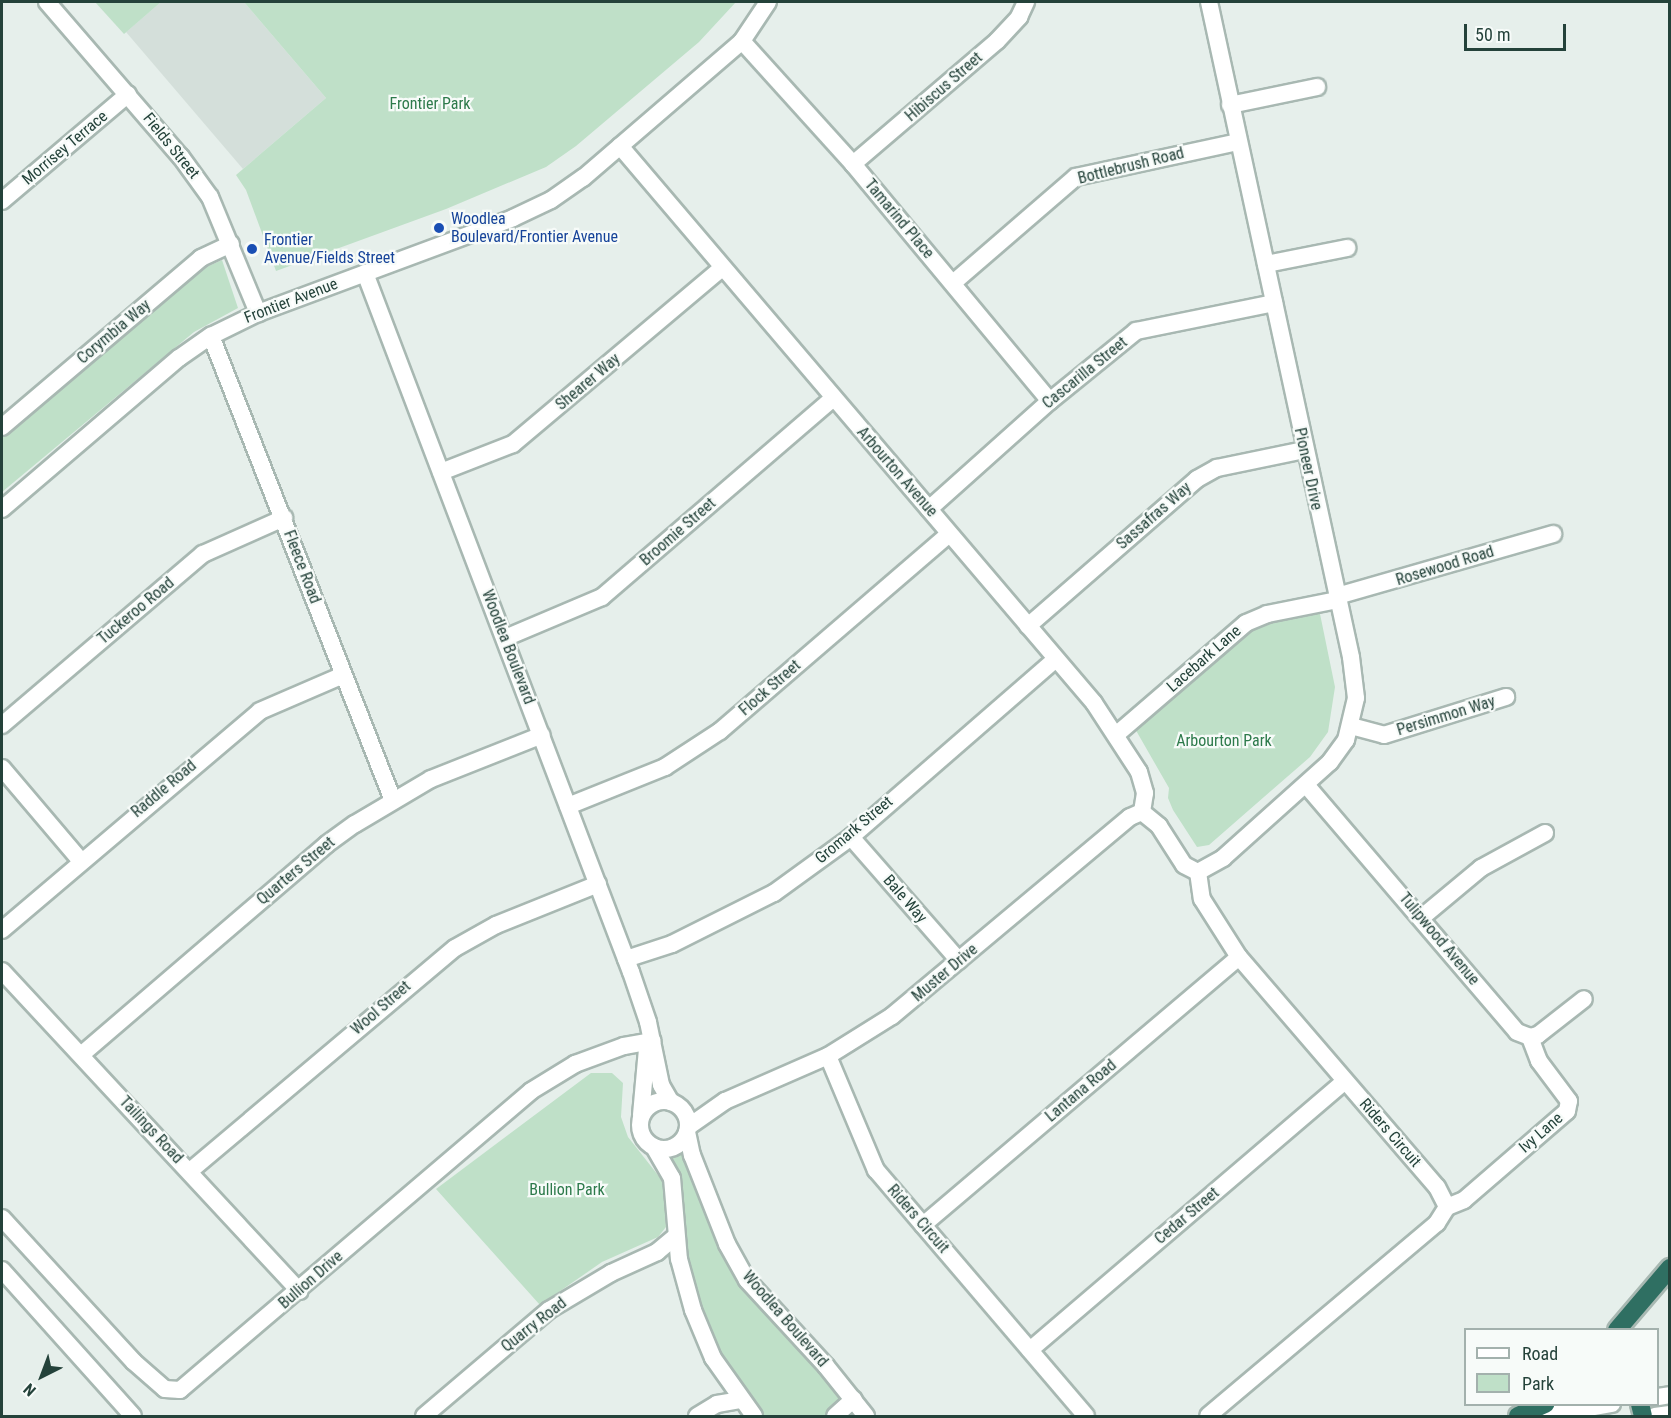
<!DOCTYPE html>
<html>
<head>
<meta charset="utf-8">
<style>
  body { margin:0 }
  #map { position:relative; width:1671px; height:1418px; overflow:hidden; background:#e6efeb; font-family:"Roboto Condensed",sans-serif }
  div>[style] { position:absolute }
  .built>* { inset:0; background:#d4dfda }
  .green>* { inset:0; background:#bfe0c8 }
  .roads { filter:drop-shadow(2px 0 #a8b8b2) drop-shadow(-2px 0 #a8b8b2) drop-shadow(0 2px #a8b8b2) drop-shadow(0 -2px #a8b8b2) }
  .minor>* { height:16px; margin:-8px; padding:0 8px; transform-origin:8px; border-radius:8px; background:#fff }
  .minor>.ring { margin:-8px; padding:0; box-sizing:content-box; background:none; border:16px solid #fff; border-radius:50% }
  .highway>* { height:18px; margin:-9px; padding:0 9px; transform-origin:9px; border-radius:9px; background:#2f6f62 }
  .dots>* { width:16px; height:16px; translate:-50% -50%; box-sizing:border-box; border:3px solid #f7fbf9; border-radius:50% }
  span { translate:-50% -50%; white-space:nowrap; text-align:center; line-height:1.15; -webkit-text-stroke:4.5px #f7fbf9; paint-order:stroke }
  .street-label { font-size:16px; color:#24423a }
  .park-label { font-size:16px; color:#2d7a4b }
  .transit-label { font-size:16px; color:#164399 }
  .left { translate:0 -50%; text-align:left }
  .frame { position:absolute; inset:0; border:3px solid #24423a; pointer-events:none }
  .legend { position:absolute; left:1464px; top:1328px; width:195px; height:78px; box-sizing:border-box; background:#f7fbf9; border:2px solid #a3b1ad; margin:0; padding:8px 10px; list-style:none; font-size:18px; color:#24423a }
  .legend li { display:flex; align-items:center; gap:12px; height:30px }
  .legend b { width:30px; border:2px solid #a3b1ad }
  .north { position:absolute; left:12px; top:1346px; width:60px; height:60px; -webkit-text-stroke:4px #f7fbf9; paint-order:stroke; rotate:222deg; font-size:16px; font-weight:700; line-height:24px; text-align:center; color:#24423a }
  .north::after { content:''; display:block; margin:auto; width:21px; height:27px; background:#24423a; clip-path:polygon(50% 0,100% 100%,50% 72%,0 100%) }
  .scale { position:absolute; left:1464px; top:24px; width:102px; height:27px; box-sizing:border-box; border:3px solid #24423a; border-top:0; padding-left:8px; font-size:18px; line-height:21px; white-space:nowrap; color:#24423a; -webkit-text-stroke:4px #f7fbf9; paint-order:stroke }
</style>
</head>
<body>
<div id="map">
  <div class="built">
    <i style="clip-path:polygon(161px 2px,244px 2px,326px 98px,243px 169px,126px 32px)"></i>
  </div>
  <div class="green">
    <i style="clip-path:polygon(95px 2px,161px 2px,124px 34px)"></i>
    <i style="clip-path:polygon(244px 2px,736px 2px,699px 42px,576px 146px,546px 167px,446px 209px,276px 271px,246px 190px,236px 175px,326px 98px)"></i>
    <i style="clip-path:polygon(222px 260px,238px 308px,194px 332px,2px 492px,2px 437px,200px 270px)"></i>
    <i style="clip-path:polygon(1319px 609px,1335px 687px,1328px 732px,1310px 757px,1209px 845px,1197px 847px,1173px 810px,1168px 798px,1169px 788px,1134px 727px,1255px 624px)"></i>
    <i style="clip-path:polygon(591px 1073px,612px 1073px,623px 1083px,621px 1117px,628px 1137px,665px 1184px,666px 1227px,658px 1237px,602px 1262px,540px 1305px,436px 1189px)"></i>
    <i style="clip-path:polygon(685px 1153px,723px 1248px,843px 1398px,824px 1416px,761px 1416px,717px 1356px,699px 1308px,684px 1244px,680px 1177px,670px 1157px)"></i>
  </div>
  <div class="roads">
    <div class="minor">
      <i style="left:47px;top:2px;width:205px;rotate:49.2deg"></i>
      <i style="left:181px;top:157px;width:49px;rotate:54.1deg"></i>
      <i style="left:210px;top:197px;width:126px;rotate:67.5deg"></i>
      <i style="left:742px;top:41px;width:166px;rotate:47.9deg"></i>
      <i style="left:853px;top:164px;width:308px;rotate:50.3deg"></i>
      <i style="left:1230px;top:105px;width:89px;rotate:-11.7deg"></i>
      <i style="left:620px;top:146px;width:731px;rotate:49.6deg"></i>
      <i style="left:1094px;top:703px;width:82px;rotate:56.9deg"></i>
      <i style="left:1139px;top:772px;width:22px;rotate:74deg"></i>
      <i style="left:1145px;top:793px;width:19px;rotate:99deg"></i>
      <i style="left:853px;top:164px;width:189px;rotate:-40.5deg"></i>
      <i style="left:997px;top:41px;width:33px;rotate:-47deg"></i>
      <i style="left:1019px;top:17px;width:17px;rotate:-65deg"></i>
      <i style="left:2px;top:201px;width:165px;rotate:-40.3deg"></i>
      <i style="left:1266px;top:264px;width:83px;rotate:-11.2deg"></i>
      <i style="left:365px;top:273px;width:748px;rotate:69.17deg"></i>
      <i style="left:631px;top:972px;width:53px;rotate:71.2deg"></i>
      <i style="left:648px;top:1022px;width:64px;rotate:78.3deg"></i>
      <i style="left:661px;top:1085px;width:20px;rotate:60deg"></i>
      <i style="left:953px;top:283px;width:162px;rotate:-40.8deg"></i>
      <i style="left:1076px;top:177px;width:166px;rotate:-12.2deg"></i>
      <i style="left:211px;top:336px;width:498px;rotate:68.6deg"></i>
      <i style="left:2px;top:427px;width:261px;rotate:-40.3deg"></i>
      <i style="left:201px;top:258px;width:33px;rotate:-25deg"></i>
      <i style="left:441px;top:472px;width:77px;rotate:-21.3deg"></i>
      <i style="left:513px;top:444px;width:272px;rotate:-40.1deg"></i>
      <i style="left:2px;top:509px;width:233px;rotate:-40.5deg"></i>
      <i style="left:179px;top:358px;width:39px;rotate:-35deg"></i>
      <i style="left:211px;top:336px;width:52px;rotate:-26.1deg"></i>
      <i style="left:258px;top:313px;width:272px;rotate:-20.4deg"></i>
      <i style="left:513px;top:218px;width:42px;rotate:-25.3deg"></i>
      <i style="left:551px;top:200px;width:39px;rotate:-35deg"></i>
      <i style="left:583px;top:178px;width:210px;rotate:-40.7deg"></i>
      <i style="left:742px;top:41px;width:47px;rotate:-56.3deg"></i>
      <i style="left:929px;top:509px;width:162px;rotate:-41.8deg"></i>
      <i style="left:1050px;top:401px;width:111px;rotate:-39.1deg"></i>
      <i style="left:1136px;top:331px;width:141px;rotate:-11.5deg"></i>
      <i style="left:1337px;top:596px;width:225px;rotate:-16deg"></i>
      <i style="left:1028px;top:626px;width:224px;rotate:-41deg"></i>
      <i style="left:1197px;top:479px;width:23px;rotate:-29deg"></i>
      <i style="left:1217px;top:468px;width:89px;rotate:-11.7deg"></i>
      <i style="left:505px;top:638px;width:105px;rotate:-22.9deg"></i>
      <i style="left:602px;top:597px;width:305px;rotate:-40.7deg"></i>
      <i style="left:2px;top:725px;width:264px;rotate:-40.4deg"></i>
      <i style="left:203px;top:554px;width:89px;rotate:-24deg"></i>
      <i style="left:1351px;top:726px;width:34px;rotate:15deg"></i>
      <i style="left:1384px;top:735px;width:128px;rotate:-17.3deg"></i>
      <i style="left:1117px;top:734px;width:170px;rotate:-40.7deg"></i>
      <i style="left:1246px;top:623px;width:23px;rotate:-23deg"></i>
      <i style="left:1267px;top:614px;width:72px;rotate:-11.2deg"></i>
      <i style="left:2px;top:768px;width:121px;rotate:49.7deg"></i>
      <i style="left:1307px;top:786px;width:323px;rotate:49.5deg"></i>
      <i style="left:1517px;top:1032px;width:14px;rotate:21deg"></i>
      <i style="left:1530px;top:1037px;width:8px;rotate:-14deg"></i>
      <i style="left:1538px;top:1035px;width:58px;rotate:-38deg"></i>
      <i style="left:568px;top:806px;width:105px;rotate:-21.9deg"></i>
      <i style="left:665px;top:767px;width:66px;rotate:-33.2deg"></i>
      <i style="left:720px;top:731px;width:302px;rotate:-40.7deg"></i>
      <i style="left:1142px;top:812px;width:22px;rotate:39deg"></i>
      <i style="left:1159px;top:826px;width:46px;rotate:57.3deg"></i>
      <i style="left:1184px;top:865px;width:16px;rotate:27deg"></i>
      <i style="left:851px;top:837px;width:164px;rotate:48.9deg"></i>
      <i style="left:1198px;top:872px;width:29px;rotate:-29deg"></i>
      <i style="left:1223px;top:858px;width:144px;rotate:-41.9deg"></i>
      <i style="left:1330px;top:762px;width:27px;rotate:-54deg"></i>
      <i style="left:1346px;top:740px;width:43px;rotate:-76.6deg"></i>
      <i style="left:1356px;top:698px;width:41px;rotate:-97deg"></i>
      <i style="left:1351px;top:657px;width:670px;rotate:-102.23deg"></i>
      <i style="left:1198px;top:872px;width:27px;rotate:82deg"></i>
      <i style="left:1202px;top:899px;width:69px;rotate:57.5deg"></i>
      <i style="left:1239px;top:957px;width:303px;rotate:49.3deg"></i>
      <i style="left:1437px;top:1187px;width:22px;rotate:63deg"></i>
      <i style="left:1447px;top:1207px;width:19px;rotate:122deg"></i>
      <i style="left:1437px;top:1223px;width:299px;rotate:139.9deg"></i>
      <i style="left:1421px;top:918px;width:78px;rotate:-39.8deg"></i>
      <i style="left:1481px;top:868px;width:73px;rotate:-28.7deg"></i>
      <i style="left:2px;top:930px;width:338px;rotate:-40.3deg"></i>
      <i style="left:260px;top:711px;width:90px;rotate:-23.4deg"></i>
      <i style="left:626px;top:959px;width:48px;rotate:-18.1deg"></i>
      <i style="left:672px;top:944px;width:114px;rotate:-26.6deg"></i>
      <i style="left:774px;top:893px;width:95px;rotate:-36deg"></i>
      <i style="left:851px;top:837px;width:271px;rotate:-41deg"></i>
      <i style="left:2px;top:971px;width:437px;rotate:47.1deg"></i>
      <i style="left:81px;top:1055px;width:324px;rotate:-40.6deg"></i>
      <i style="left:327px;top:844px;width:34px;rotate:-36deg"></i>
      <i style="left:355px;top:824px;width:88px;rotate:-30.6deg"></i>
      <i style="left:431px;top:779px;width:119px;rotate:-21.6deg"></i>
      <i style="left:828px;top:1056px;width:124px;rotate:67.2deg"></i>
      <i style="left:876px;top:1170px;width:323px;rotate:49.5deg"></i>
      <i class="ring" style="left:640px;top:1101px;width:32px;height:32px"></i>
      <i style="left:641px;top:1115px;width:66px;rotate:-84.8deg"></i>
      <i style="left:688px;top:1127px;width:45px;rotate:-35.1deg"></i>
      <i style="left:725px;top:1101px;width:112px;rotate:-23.6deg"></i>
      <i style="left:828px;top:1056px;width:75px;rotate:-32deg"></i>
      <i style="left:892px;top:1016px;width:310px;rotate:-39.9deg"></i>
      <i style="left:1130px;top:817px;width:13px;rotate:-23deg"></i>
      <i style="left:687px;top:1132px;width:24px;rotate:78deg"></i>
      <i style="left:692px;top:1155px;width:96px;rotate:68.5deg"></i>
      <i style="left:727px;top:1244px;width:41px;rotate:60.9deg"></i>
      <i style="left:747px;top:1280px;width:117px;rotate:47.4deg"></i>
      <i style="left:826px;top:1366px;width:64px;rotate:51.3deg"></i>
      <i style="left:654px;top:1147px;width:36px;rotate:60deg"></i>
      <i style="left:672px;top:1178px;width:81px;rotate:85.1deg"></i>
      <i style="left:679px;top:1259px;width:53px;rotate:74.6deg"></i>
      <i style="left:693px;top:1310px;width:52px;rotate:67.4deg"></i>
      <i style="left:713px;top:1358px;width:71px;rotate:54.7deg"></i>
      <i style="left:190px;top:1171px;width:346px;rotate:-40.1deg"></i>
      <i style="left:455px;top:948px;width:47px;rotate:-29.3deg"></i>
      <i style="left:496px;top:925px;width:110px;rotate:-21.9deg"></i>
      <i style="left:1447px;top:1207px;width:18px;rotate:-22deg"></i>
      <i style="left:1464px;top:1200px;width:136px;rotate:-40.8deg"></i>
      <i style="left:1567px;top:1111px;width:10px;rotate:-79deg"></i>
      <i style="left:1569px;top:1101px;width:50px;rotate:-126.9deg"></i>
      <i style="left:1539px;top:1061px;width:26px;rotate:-111deg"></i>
      <i style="left:2px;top:1218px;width:195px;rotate:47.5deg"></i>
      <i style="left:134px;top:1362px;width:41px;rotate:41.1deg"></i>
      <i style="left:165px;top:1389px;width:15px;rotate:4deg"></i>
      <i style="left:180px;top:1390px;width:461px;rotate:-40.4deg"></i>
      <i style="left:531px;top:1091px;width:52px;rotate:-31.5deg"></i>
      <i style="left:575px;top:1064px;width:52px;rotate:-20.2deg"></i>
      <i style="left:624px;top:1046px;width:29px;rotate:-10deg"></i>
      <i style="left:923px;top:1225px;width:414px;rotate:-40.3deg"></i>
      <i style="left:2px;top:1270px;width:196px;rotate:48.1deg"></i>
      <i style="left:1030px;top:1350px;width:414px;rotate:-40.5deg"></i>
      <i style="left:1658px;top:1397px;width:12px;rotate:-9deg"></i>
      <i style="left:424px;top:1416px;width:164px;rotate:-40.3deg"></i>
      <i style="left:549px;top:1310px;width:72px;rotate:-30.8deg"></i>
      <i style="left:611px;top:1273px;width:51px;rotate:-24.5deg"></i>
      <i style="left:657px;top:1252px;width:25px;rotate:-40deg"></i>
      <i style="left:697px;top:1416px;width:23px;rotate:-31deg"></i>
      <i style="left:717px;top:1404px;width:23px;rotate:-10deg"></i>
      <i style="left:835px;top:1416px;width:25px;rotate:-42deg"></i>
      <i style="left:1543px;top:1416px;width:70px;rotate:-9.9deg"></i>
      <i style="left:1655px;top:1416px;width:15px;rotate:-8deg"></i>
    </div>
    <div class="highway">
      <i style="left:1617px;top:1330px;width:82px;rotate:-49.5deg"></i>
      <i style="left:1640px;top:1404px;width:12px;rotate:76deg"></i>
      <i style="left:1518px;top:1416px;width:30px;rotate:-24deg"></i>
    </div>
  </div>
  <div class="dots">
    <i style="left:439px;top:228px;background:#1a4fb4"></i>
    <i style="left:252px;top:249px;background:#1a4fb4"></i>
  </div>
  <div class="street-label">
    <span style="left:944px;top:87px;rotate:-41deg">Hibiscus Street</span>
    <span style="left:171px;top:146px;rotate:51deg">Fields Street</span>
    <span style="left:65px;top:148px;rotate:-40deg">Morrisey Terrace</span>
    <span style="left:1131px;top:166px;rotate:-14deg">Bottlebrush Road</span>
    <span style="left:899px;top:219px;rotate:50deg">Tamarind Place</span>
    <span style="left:291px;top:301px;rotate:-21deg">Frontier Avenue</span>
    <span style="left:114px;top:332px;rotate:-40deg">Corymbia Way</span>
    <span style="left:1085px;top:373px;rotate:-39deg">Cascarilla Street</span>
    <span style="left:588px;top:382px;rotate:-40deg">Shearer Way</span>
    <span style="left:1308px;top:469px;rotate:78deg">Pioneer Drive</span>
    <span style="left:897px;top:472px;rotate:49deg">Arbourton Avenue</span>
    <span style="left:1154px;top:516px;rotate:-41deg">Sassafras Way</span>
    <span style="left:678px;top:532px;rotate:-41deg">Broomie Street</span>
    <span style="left:1445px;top:566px;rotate:-17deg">Rosewood Road</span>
    <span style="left:302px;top:567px;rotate:69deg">Fleece Road</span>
    <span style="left:136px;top:611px;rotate:-40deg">Tuckeroo Road</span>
    <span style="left:508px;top:647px;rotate:69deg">Woodlea Boulevard</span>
    <span style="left:1204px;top:659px;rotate:-41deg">Lacebark Lane</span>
    <span style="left:770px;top:688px;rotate:-41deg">Flock Street</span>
    <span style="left:1446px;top:716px;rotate:-17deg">Persimmon Way</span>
    <span style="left:164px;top:789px;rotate:-40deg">Raddle Road</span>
    <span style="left:854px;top:830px;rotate:-40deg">Gromark Street</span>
    <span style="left:296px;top:871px;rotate:-40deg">Quarters Street</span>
    <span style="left:905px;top:899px;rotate:49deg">Bale Way</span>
    <span style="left:1439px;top:939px;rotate:50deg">Tulipwood Avenue</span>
    <span style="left:945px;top:973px;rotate:-40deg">Muster Drive</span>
    <span style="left:381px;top:1008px;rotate:-41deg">Wool Street</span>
    <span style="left:1081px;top:1091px;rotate:-40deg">Lantana Road</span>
    <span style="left:151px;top:1130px;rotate:47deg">Tailings Road</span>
    <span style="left:1390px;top:1133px;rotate:49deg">Riders Circuit</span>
    <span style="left:1541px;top:1133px;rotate:-41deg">Ivy Lane</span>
    <span style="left:1187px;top:1216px;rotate:-40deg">Cedar Street</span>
    <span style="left:918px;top:1219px;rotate:49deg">Riders Circuit</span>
    <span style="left:311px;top:1280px;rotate:-41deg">Bullion Drive</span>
    <span style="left:785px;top:1319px;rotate:49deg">Woodlea Boulevard</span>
    <span style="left:534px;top:1325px;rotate:-38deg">Quarry Road</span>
  </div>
  <div class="park-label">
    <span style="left:430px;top:104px">Frontier Park</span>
    <span style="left:1224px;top:741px">Arbourton Park</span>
    <span style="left:567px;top:1190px">Bullion Park</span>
  </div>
  <div class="transit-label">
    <span class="left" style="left:451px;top:228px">Woodlea<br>Boulevard/Frontier Avenue</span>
    <span class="left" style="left:264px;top:249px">Frontier<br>Avenue/Fields Street</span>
  </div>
  <div class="frame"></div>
  <ul class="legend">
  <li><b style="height:8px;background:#fff"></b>Road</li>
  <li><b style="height:16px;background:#bfe0c8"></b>Park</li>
  </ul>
  <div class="north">N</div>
  <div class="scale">50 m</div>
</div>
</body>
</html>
